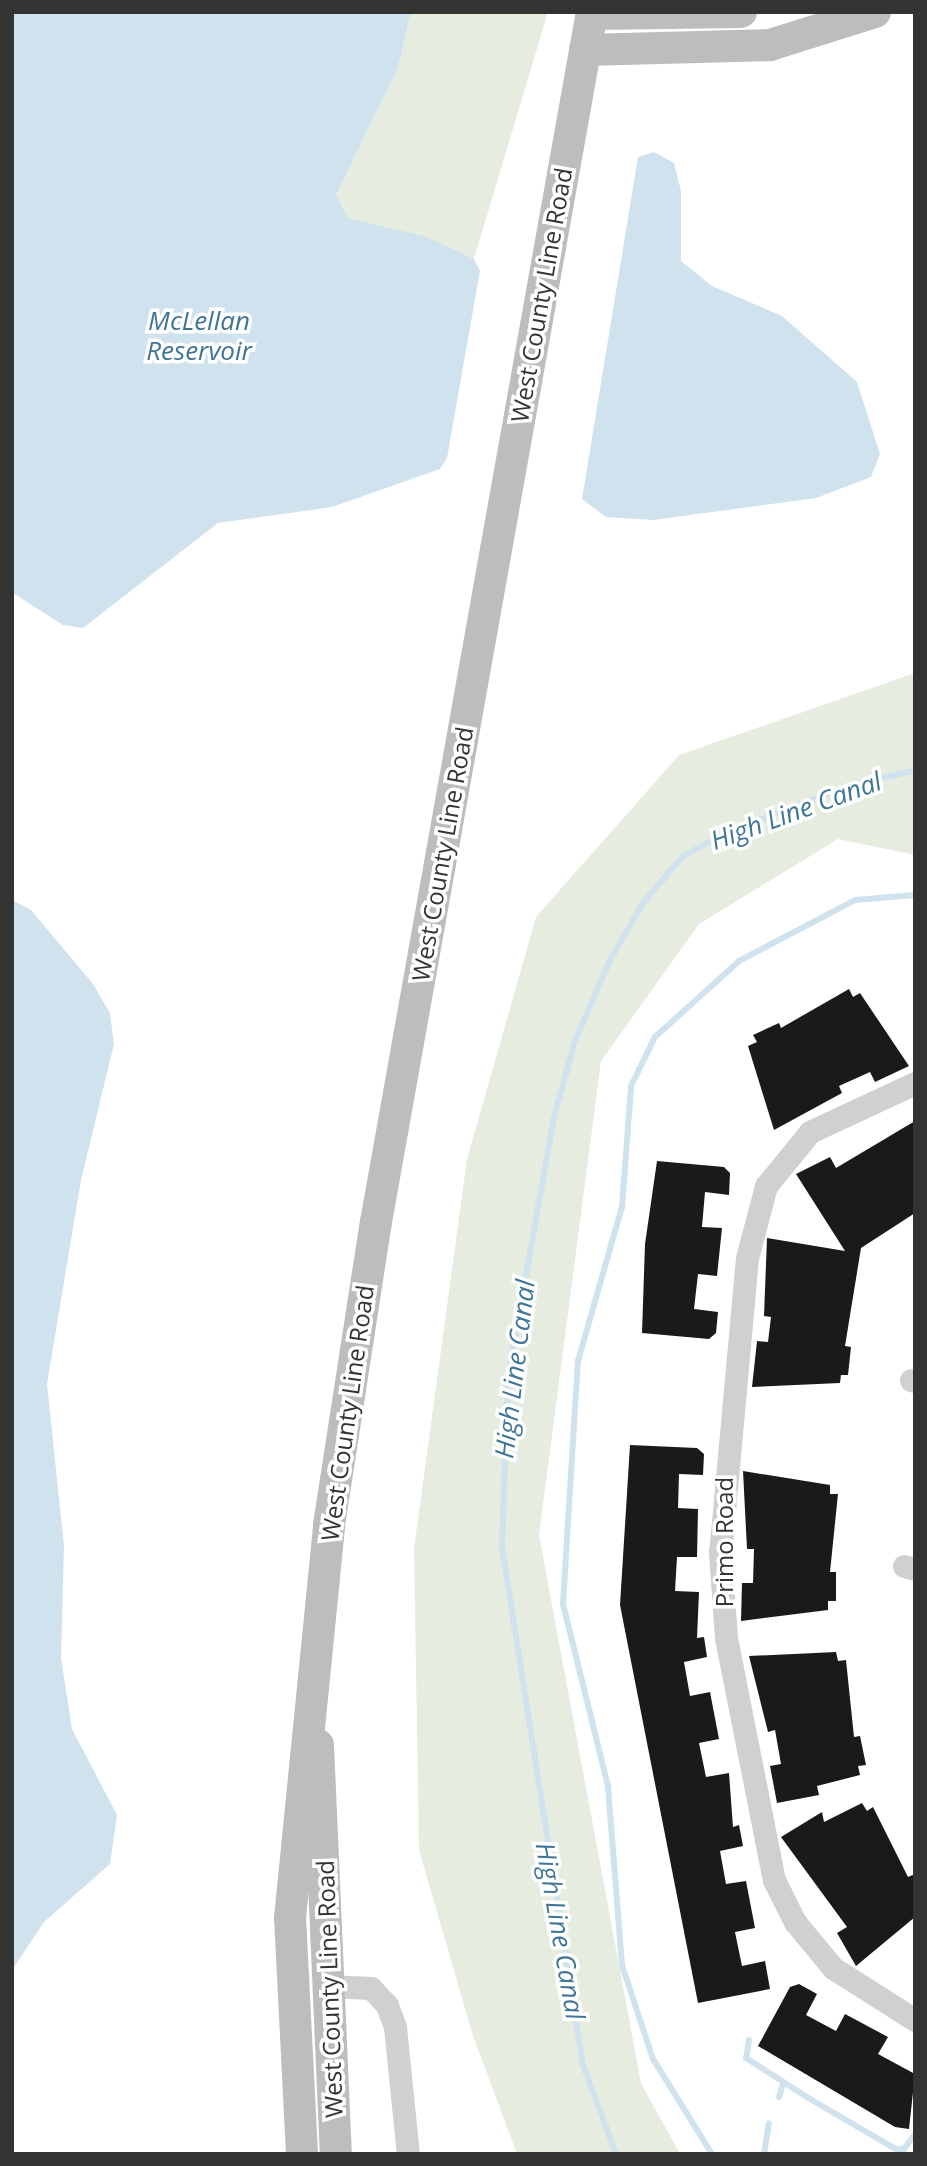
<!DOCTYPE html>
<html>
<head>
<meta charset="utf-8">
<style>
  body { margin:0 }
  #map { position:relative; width:927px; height:2166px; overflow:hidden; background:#fff; font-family:"Open Sans",sans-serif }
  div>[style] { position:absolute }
  .green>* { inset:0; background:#e6ecdf }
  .water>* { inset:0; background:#cfe2ee }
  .stream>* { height:6px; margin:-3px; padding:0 3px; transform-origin:3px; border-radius:3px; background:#cfe2ee }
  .building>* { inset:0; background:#1a1a1a }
  .street>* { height:23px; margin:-11.5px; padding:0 11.5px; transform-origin:11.5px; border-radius:11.5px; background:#d0d0d0 }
  .secondary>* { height:32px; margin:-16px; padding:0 16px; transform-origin:16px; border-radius:16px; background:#bdbdbd }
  span { translate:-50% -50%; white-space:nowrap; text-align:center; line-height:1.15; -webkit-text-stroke:7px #fff; paint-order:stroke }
  .street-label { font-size:24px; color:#333 }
  .water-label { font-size:26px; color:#3f7597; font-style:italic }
  .frame { position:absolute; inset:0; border:14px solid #333; pointer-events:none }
</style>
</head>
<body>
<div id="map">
  <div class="green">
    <i style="clip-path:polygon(411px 12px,548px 12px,474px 259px,348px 218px,337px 208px,336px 195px,398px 68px)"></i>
    <i style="clip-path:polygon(915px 673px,915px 855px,838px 839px,699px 924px,601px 1061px,539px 1535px,641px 2083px,680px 2154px,517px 2154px,473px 2036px,419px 1850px,414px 1549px,467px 1159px,536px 917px,679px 755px)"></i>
  </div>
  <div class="water">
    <i style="clip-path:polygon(12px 12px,411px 12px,398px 68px,336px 195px,348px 218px,427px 237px,474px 259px,480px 271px,447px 458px,440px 469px,332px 507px,218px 523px,83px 628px,63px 625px,13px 593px)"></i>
    <i style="clip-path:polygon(654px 152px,674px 163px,681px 191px,681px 261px,712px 286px,782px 316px,857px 382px,880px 454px,871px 477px,816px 498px,653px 520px,606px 517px,582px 499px,638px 157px)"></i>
    <i style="clip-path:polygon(12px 900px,31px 910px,93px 984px,110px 1013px,114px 1044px,81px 1180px,47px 1384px,64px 1546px,61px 1658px,72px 1729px,117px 1815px,110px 1864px,44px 1922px,12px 1970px)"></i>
  </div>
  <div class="stream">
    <i style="left:749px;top:2040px;width:18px;rotate:99deg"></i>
    <i style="left:746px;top:2058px;width:76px;rotate:32.6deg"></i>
    <i style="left:810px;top:2099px;width:99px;rotate:30.2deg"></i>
    <i style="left:896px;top:2149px;width:8px"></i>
    <i style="left:904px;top:2149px;width:17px;rotate:-54deg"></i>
    <i style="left:779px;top:2097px;width:14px;rotate:-73deg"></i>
    <i style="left:616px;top:2154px;width:95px;rotate:-110.3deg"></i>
    <i style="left:583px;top:2065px;width:524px;rotate:-98.89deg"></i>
    <i style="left:502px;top:1547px;width:169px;rotate:-88deg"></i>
    <i style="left:508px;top:1378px;width:265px;rotate:-80deg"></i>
    <i style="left:554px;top:1117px;width:79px;rotate:-74.6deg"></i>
    <i style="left:575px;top:1041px;width:88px;rotate:-66.6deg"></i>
    <i style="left:610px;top:960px;width:66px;rotate:-59.9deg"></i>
    <i style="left:643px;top:903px;width:60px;rotate:-49.7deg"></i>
    <i style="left:682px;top:857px;width:49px;rotate:-29.2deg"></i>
    <i style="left:725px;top:833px;width:130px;rotate:-20.7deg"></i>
    <i style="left:847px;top:787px;width:70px;rotate:-14deg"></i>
    <i style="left:712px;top:2154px;width:112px;rotate:-121.8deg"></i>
    <i style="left:653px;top:2059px;width:99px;rotate:-108.3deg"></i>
    <i style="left:622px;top:1965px;width:180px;rotate:-94.5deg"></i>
    <i style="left:608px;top:1786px;width:187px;rotate:-103.9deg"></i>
    <i style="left:563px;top:1604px;width:243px;rotate:-86.5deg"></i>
    <i style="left:578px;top:1361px;width:160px;rotate:-74.1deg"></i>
    <i style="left:622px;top:1207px;width:121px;rotate:-85.7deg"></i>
    <i style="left:631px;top:1086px;width:55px;rotate:-63.9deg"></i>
    <i style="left:655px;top:1037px;width:113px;rotate:-42.1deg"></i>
    <i style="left:739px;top:961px;width:131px;rotate:-27.7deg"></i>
    <i style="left:855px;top:900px;width:60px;rotate:-4.8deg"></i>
    <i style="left:764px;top:2154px;width:31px;rotate:-81deg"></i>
  </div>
  <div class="building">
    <i style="clip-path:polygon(849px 989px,853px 997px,860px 993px,909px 1066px,875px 1082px,870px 1072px,839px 1086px,842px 1093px,774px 1130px,748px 1046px,757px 1042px,753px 1035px,779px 1023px,781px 1028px)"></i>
    <i style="clip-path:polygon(915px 1121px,915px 1213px,861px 1248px,845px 1346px,851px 1347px,848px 1375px,841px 1375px,840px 1383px,752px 1387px,757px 1341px,768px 1342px,771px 1317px,764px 1316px,767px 1238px,845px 1251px,796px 1174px,830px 1157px,836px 1168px)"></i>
    <i style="clip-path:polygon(657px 1161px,724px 1167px,730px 1173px,729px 1195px,705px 1192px,702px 1227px,722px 1228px,717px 1276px,698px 1274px,694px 1309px,718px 1312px,716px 1333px,709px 1339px,642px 1333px,645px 1244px)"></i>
    <i style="clip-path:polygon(630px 1445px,697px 1448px,704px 1454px,703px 1475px,679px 1474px,678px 1508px,698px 1509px,697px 1557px,677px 1557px,675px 1591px,699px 1592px,697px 1638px,704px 1637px,707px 1657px,684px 1662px,690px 1696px,710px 1692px,719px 1739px,699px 1743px,706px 1777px,729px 1773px,733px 1827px,739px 1825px,743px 1846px,720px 1851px,726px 1884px,746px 1881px,755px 1928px,735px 1932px,742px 1966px,765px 1961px,770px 1989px,698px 2003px,620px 1605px)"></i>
    <i style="clip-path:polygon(743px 1471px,830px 1485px,830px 1494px,838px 1494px,830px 1572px,836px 1572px,836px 1601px,828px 1601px,828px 1610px,741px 1621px,742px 1583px,753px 1583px,754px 1549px,747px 1549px)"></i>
    <i style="clip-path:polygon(836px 1652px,838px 1661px,846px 1660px,854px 1737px,860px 1736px,866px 1765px,858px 1766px,860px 1775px,817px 1786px,819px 1795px,777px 1803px,770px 1766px,781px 1764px,775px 1730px,768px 1732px,749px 1656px)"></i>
    <i style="clip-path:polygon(862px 1803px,867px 1811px,873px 1807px,908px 1877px,915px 1874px,915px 1917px,856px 1966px,837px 1933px,847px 1927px,781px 1837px,822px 1812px,824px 1822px)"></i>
    <i style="clip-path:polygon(799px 1984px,817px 1994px,806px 2015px,836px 2031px,845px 2014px,888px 2037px,878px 2054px,915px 2074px,909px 2129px,895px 2127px,758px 2046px,790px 1987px)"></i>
  </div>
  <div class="street">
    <i style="left:915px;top:1083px;width:116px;rotate:155deg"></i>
    <i style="left:810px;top:1132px;width:70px;rotate:129.2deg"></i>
    <i style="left:766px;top:1186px;width:74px;rotate:104.8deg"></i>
    <i style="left:747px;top:1258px;width:295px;rotate:95.2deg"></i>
    <i style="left:720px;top:1552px;width:86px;rotate:86deg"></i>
    <i style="left:726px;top:1638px;width:247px;rotate:78.8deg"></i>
    <i style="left:774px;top:1880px;width:47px;rotate:63.4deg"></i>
    <i style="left:795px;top:1922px;width:60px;rotate:50.4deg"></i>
    <i style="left:833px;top:1968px;width:97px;rotate:32.4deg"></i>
    <i style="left:911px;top:1380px;width:4px;rotate:14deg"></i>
    <i style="left:904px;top:1566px;width:11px;rotate:15deg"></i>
    <i style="left:327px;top:1986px;width:44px;rotate:2.6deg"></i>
    <i style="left:371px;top:1988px;width:23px;rotate:47deg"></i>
    <i style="left:387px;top:2005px;width:23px;rotate:70deg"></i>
    <i style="left:395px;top:2027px;width:128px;rotate:84.2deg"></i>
  </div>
  <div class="secondary">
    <i style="left:592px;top:14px;width:149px;rotate:-0.8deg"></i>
    <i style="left:585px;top:50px;width:185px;rotate:-1.5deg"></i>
    <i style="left:770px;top:45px;width:110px;rotate:-17.4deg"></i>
    <i style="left:318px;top:1745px;width:409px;rotate:87.5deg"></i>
    <i style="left:302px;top:2154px;width:236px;rotate:-92.9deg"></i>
    <i style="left:290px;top:1918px;width:395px;rotate:-84.3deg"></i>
    <i style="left:329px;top:1525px;width:307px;rotate:-81.2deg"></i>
    <i style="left:376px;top:1222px;width:1229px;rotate:-79.88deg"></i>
  </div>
  <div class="street-label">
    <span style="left:541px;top:295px;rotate:-80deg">West County Line Road</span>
    <span style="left:442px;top:854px;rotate:-80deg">West County Line Road</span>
    <span style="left:347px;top:1413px;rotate:-82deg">West County Line Road</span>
    <span style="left:724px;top:1542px;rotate:-90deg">Primo Road</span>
    <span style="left:329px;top:1989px;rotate:-92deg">West County Line Road</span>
  </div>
  <div class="water-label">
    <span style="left:199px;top:336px">McLellan<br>Reservoir</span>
    <span style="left:796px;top:811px;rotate:-20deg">High Line Canal</span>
    <span style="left:515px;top:1369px;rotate:-83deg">High Line Canal</span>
    <span style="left:560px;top:1931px;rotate:80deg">High Line Canal</span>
  </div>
  <div class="frame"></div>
</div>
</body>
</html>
